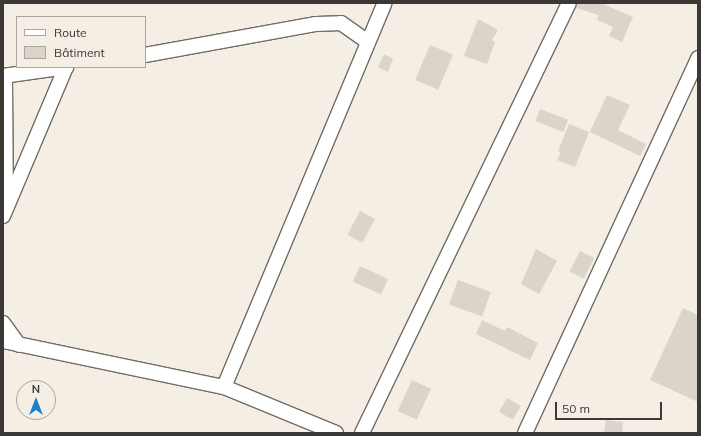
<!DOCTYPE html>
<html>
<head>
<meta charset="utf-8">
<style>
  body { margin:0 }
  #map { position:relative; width:701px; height:436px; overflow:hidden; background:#f4eee5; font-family:Mulish,sans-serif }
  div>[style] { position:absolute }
  .building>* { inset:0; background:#dad4cb; transform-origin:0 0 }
  .roads { filter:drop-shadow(1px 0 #726d65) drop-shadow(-1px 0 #726d65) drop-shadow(0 1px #726d65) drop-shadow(0 -1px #726d65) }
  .minor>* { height:14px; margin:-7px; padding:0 7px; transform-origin:7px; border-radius:7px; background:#fff }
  span { translate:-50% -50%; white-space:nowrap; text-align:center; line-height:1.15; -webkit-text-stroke:3.5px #f4eee5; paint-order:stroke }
  .frame { position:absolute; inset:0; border:4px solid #3b3835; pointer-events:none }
  .legend { position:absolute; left:16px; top:16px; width:130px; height:52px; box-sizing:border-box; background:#f4eee5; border:1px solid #aaa59f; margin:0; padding:5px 7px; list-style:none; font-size:12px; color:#3b3835 }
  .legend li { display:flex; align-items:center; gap:8px; height:20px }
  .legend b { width:20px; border:1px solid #aaa59f }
  .north { position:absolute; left:16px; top:380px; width:40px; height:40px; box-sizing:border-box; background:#f4eee5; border:1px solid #aaa59f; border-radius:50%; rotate:0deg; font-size:11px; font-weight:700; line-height:16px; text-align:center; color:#3b3835 }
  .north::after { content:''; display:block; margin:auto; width:14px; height:18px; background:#1e80cc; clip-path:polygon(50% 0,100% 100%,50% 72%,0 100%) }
  .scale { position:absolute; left:555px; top:402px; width:107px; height:18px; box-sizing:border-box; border:2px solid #3b3835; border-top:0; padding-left:5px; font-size:12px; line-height:14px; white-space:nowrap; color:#3b3835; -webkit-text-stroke:3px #f4eee5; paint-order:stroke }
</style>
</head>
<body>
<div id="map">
  <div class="building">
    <i style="clip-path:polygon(577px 3px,601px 3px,633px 17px,622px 42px,609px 36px,613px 27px,597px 20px,599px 15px,576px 8px)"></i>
    <i style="clip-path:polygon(478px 19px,498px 30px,492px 40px,495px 42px,487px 64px,464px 56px)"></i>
    <i style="left:430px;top:45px;width:25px;height:38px;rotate:23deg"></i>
    <i style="clip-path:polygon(384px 54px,393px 59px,388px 72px,378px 67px)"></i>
    <i style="clip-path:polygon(607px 95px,630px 105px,618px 130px,646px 144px,640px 156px,590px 132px)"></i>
    <i style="left:540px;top:109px;width:30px;height:13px;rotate:21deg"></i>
    <i style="clip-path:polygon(569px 124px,589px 132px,575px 167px,557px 160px,561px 152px,558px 151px)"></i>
    <i style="left:360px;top:211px;width:17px;height:27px;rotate:28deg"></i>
    <i style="clip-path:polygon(536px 249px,557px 261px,539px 294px,521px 284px)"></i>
    <i style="left:580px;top:251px;width:16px;height:23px;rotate:27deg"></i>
    <i style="left:360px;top:266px;width:31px;height:17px;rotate:25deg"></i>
    <i style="left:458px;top:280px;width:35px;height:26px;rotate:20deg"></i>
    <i style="clip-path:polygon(683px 308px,698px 315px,698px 402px,650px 380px)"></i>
    <i style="clip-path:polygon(482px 320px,505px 331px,507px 327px,538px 343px,530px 360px,476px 334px)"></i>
    <i style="left:412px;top:380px;width:21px;height:34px;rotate:25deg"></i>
    <i style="left:507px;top:398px;width:16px;height:16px;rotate:30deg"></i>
    <i style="clip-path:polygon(606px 420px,623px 422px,622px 433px,604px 433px)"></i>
  </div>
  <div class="roads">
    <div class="minor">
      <i style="left:145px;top:55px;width:174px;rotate:-10.3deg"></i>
      <i style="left:316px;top:24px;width:25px;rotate:-2deg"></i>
      <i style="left:341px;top:23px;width:33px;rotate:35deg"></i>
      <i style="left:3px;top:76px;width:64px;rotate:-8.1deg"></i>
      <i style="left:5px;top:76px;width:128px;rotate:89.6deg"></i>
      <i style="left:3px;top:216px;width:162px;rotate:-67.1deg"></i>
      <i style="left:3px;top:323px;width:27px;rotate:54deg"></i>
      <i style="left:3px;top:341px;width:226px;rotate:11.8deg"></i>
      <i style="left:224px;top:387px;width:121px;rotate:22.3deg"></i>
      <i style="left:224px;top:387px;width:416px;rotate:-67.3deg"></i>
      <i style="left:362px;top:433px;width:477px;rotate:-64.3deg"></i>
      <i style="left:525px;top:433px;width:413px;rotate:-65.2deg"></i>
    </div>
  </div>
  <div class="frame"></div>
  <ul class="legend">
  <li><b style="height:5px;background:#fff"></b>Route</li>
  <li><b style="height:11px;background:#dad4cb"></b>Bâtiment</li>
  </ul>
  <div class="north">N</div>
  <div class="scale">50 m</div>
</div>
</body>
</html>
